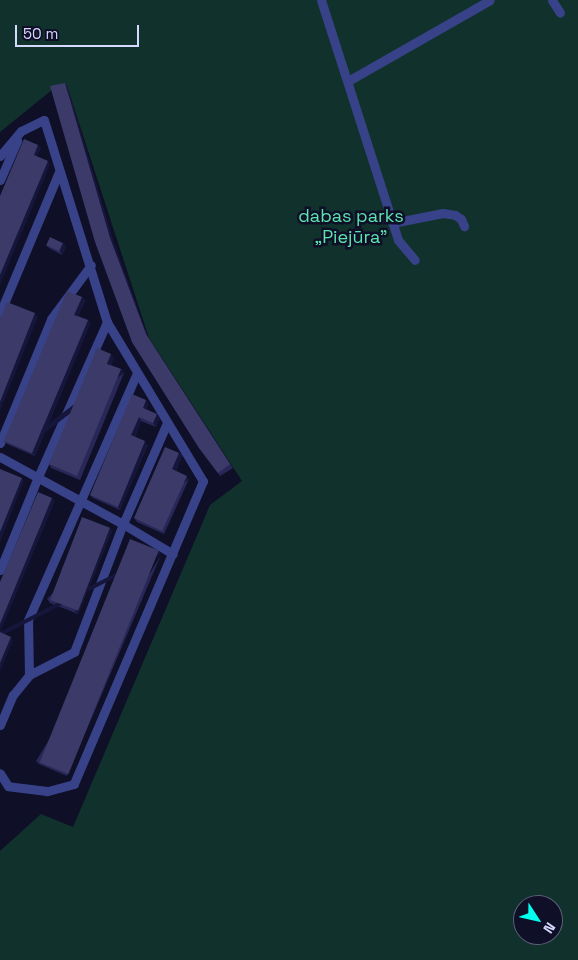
<!DOCTYPE html>
<html>
<head>
<meta charset="utf-8">
<style>
  body { margin:0 }
  #map { position:relative; width:578px; height:960px; overflow:hidden; background:#0f0f28; font-family:"Space Grotesk",sans-serif }
  div>[style] { position:absolute }
  .green>* { inset:0; background:#11322c }
  .lane>* { height:9px; margin:-4.5px; padding:0 4.5px; transform-origin:4.5px; border-radius:4.5px; background:#384289 }
  .wall>* { inset:0; background:#282757 }
  .shaded-wall>* { inset:0; background:#16163c; transform-origin:0 0 }
  .building>* { inset:0; background:#3b3a69; transform-origin:0 0 }
  span { translate:-50% -50%; white-space:nowrap; text-align:center; line-height:1.15; -webkit-text-stroke:5px #0f0f28; paint-order:stroke }
  .park-label { font-size:18px; color:#5be5ac }
  .north { position:absolute; left:513px; top:895px; width:50px; height:50px; box-sizing:border-box; background:#0f0f28; border:1px solid #5f5f7e; border-radius:50%; rotate:125deg; font-size:14px; font-weight:700; line-height:20px; text-align:center; color:#d6d8ff }
  .north::after { content:''; display:block; margin:auto; width:18px; height:22px; background:#02ffee; clip-path:polygon(50% 0,100% 100%,50% 72%,0 100%) }
  .scale { position:absolute; left:15px; top:25px; width:124px; height:22px; box-sizing:border-box; border:2px solid #d6d8ff; border-top:0; padding-left:6px; font-size:15px; line-height:18px; white-space:nowrap; color:#d6d8ff; -webkit-text-stroke:4px #0f0f28; paint-order:stroke }
</style>
</head>
<body>
<div id="map">
  <div class="green">
    <i style="clip-path:polygon(evenodd,0 0,578px 0,578px 960px,0 960px,0 851px,41px 814px,73px 827px,210px 505px,242px 481px,149px 338px,67px 86px,52px 90px,0 132px,0 0,523px 905px,553px 905px,553px 935px,523px 935px,523px 905px)"></i>
  </div>
  <div class="lane">
    <i style="left:321px;top:0;width:252px;rotate:72.2deg"></i>
    <i style="left:398px;top:240px;width:26px;rotate:50deg"></i>
    <i style="left:552px;top:0;width:15px;rotate:58deg"></i>
    <i style="left:348px;top:81px;width:163px;rotate:-29.7deg"></i>
    <i style="left:0;top:156px;width:33px;rotate:-50deg"></i>
    <i style="left:21px;top:131px;width:25px;rotate:-26deg"></i>
    <i style="left:44px;top:120px;width:212px;rotate:72.7deg"></i>
    <i style="left:107px;top:322px;width:186px;rotate:58.9deg"></i>
    <i style="left:203px;top:481px;width:329px;rotate:113.1deg"></i>
    <i style="left:74px;top:784px;width:28px;rotate:165deg"></i>
    <i style="left:47px;top:791px;width:39px;rotate:-173deg"></i>
    <i style="left:8px;top:786px;width:15px;rotate:-122deg"></i>
    <i style="left:0;top:180px;width:43px;rotate:-66.4deg"></i>
    <i style="left:392px;top:223px;width:52px;rotate:-11.1deg"></i>
    <i style="left:443px;top:213px;width:12px;rotate:9deg"></i>
    <i style="left:455px;top:215px;width:7px;rotate:34deg"></i>
    <i style="left:461px;top:219px;width:8px;rotate:67deg"></i>
    <i style="left:0;top:313px;width:153px;rotate:-67.3deg"></i>
    <i style="left:0;top:443px;width:134px;rotate:-67.6deg"></i>
    <i style="left:51px;top:319px;width:67px;rotate:-53.5deg"></i>
    <i style="left:0;top:457px;width:140px;rotate:28.6deg"></i>
    <i style="left:123px;top:524px;width:58px;rotate:31deg"></i>
    <i style="left:0;top:570px;width:100px;rotate:-67.8deg"></i>
    <i style="left:38px;top:477px;width:170px;rotate:-66deg"></i>
    <i style="left:29px;top:675px;width:55px;rotate:-91deg"></i>
    <i style="left:28px;top:620px;width:270px;rotate:-66.2deg"></i>
    <i style="left:0;top:725px;width:33px;rotate:-67deg"></i>
    <i style="left:13px;top:695px;width:26px;rotate:-51deg"></i>
    <i style="left:29px;top:675px;width:51px;rotate:-27.1deg"></i>
    <i style="left:74px;top:652px;width:137px;rotate:-69.1deg"></i>
    <i style="left:123px;top:524px;width:110px;rotate:-66.5deg"></i>
  </div>
  <div class="wall">
    <i style="clip-path:polygon(65px 83px,67px 86px,113px 241px,148px 338px,233px 468px,220px 476px,199px 448px,132px 342px)"></i>
    <i style="clip-path:polygon(63px 243px,66px 247px,62px 255px,49px 248px,46px 245px)"></i>
    <i style="clip-path:polygon(82px 297px,85px 301px,78px 316px,88px 320px,90px 324px,35px 456px,7px 444px,4px 441px)"></i>
    <i style="clip-path:polygon(114px 358px,111px 365px,121px 369px,124px 373px,80px 480px,51px 468px,49px 464px)"></i>
    <i style="clip-path:polygon(146px 400px,148px 404px,146px 410px,160px 418px,156px 427px,141px 421px,135px 437px,148px 445px,120px 510px,93px 498px,90px 495px)"></i>
    <i style="clip-path:polygon(179px 453px,182px 456px,176px 471px,189px 479px,164px 534px,137px 522px,134px 518px)"></i>
    <i style="clip-path:polygon(112px 531px,78px 614px,50px 603px,47px 599px)"></i>
    <i style="clip-path:polygon(161px 555px,67px 776px,39px 764px,36px 761px)"></i>
  </div>
  <div class="shaded-wall">
    <i style="clip-path:polygon(65px 83px,67px 86px,113px 241px,148px 338px,233px 468px,146px 334px,110px 238px)"></i>
    <i style="clip-path:polygon(38px 145px,41px 148px,36px 159px,34px 155px)"></i>
    <i style="clip-path:polygon(48px 161px,50px 165px,0 285px,0 275px)"></i>
    <i style="clip-path:polygon(63px 243px,66px 247px,62px 255px,60px 251px)"></i>
    <i style="clip-path:polygon(82px 297px,85px 301px,77px 318px,74px 315px)"></i>
    <i style="clip-path:polygon(35px 313px,38px 317px,0 411px,0 402px)"></i>
    <i style="clip-path:polygon(88px 320px,90px 324px,35px 456px,32px 453px)"></i>
    <i style="clip-path:polygon(111px 354px,114px 358px,110px 367px,107px 364px)"></i>
    <i style="left:121px;top:369px;width:5px;height:116px;rotate:53deg"></i>
    <i style="clip-path:polygon(146px 400px,148px 404px,145px 412px,143px 408px)"></i>
    <i style="clip-path:polygon(157px 414px,160px 418px,156px 427px,153px 423px)"></i>
    <i style="clip-path:polygon(139px 417px,141px 421px,134px 439px,131px 435px)"></i>
    <i style="clip-path:polygon(145px 441px,148px 445px,120px 510px,118px 507px)"></i>
    <i style="clip-path:polygon(179px 453px,182px 456px,175px 473px,172px 469px)"></i>
    <i style="left:187px;top:476px;width:4px;height:60px;rotate:56deg"></i>
    <i style="clip-path:polygon(22px 478px,24px 481px,0 542px,0 532px)"></i>
    <i style="clip-path:polygon(52px 498px,55px 501px,0 633px,0 624px)"></i>
    <i style="clip-path:polygon(110px 528px,112px 531px,78px 614px,75px 611px)"></i>
    <i style="left:159px;top:551px;width:4px;height:241px;rotate:63deg"></i>
    <i style="clip-path:polygon(11px 637px,13px 640px,0 672px,0 663px)"></i>
  </div>
  <div class="building">
    <i style="clip-path:polygon(65px 83px,110px 238px,146px 334px,230px 464px,218px 473px,199px 448px,132px 342px,95px 242px,50px 86px)"></i>
    <i style="clip-path:polygon(24px 139px,38px 145px,34px 155px,48px 161px,0 275px,0 196px)"></i>
    <i style="left:50px;top:237px;width:14px;height:9px;rotate:25deg"></i>
    <i style="clip-path:polygon(67px 291px,82px 297px,74px 315px,88px 320px,32px 453px,4px 441px)"></i>
    <i style="clip-path:polygon(7px 302px,35px 313px,0 402px,0 319px)"></i>
    <i style="clip-path:polygon(97px 348px,111px 354px,107px 364px,121px 369px,77px 476px,49px 464px)"></i>
    <i style="clip-path:polygon(132px 394px,146px 400px,143px 408px,157px 414px,153px 423px,139px 417px,131px 435px,145px 441px,118px 507px,90px 495px)"></i>
    <i style="clip-path:polygon(165px 447px,179px 453px,172px 469px,187px 476px,162px 531px,134px 518px)"></i>
    <i style="clip-path:polygon(0 469px,22px 478px,0 532px)"></i>
    <i style="clip-path:polygon(38px 492px,52px 498px,0 624px,0 582px)"></i>
    <i style="left:82px;top:517px;width:30px;height:89px;rotate:21deg"></i>
    <i style="left:130px;top:539px;width:31px;height:241px;rotate:22deg"></i>
    <i style="clip-path:polygon(0 632px,11px 637px,0 663px)"></i>
  </div>
  <div class="park-label">
    <span style="left:351px;top:227px">dabas parks<br>„Piejūra”</span>
  </div>
  <div class="north">N</div>
  <div class="scale">50 m</div>
</div>
</body>
</html>
